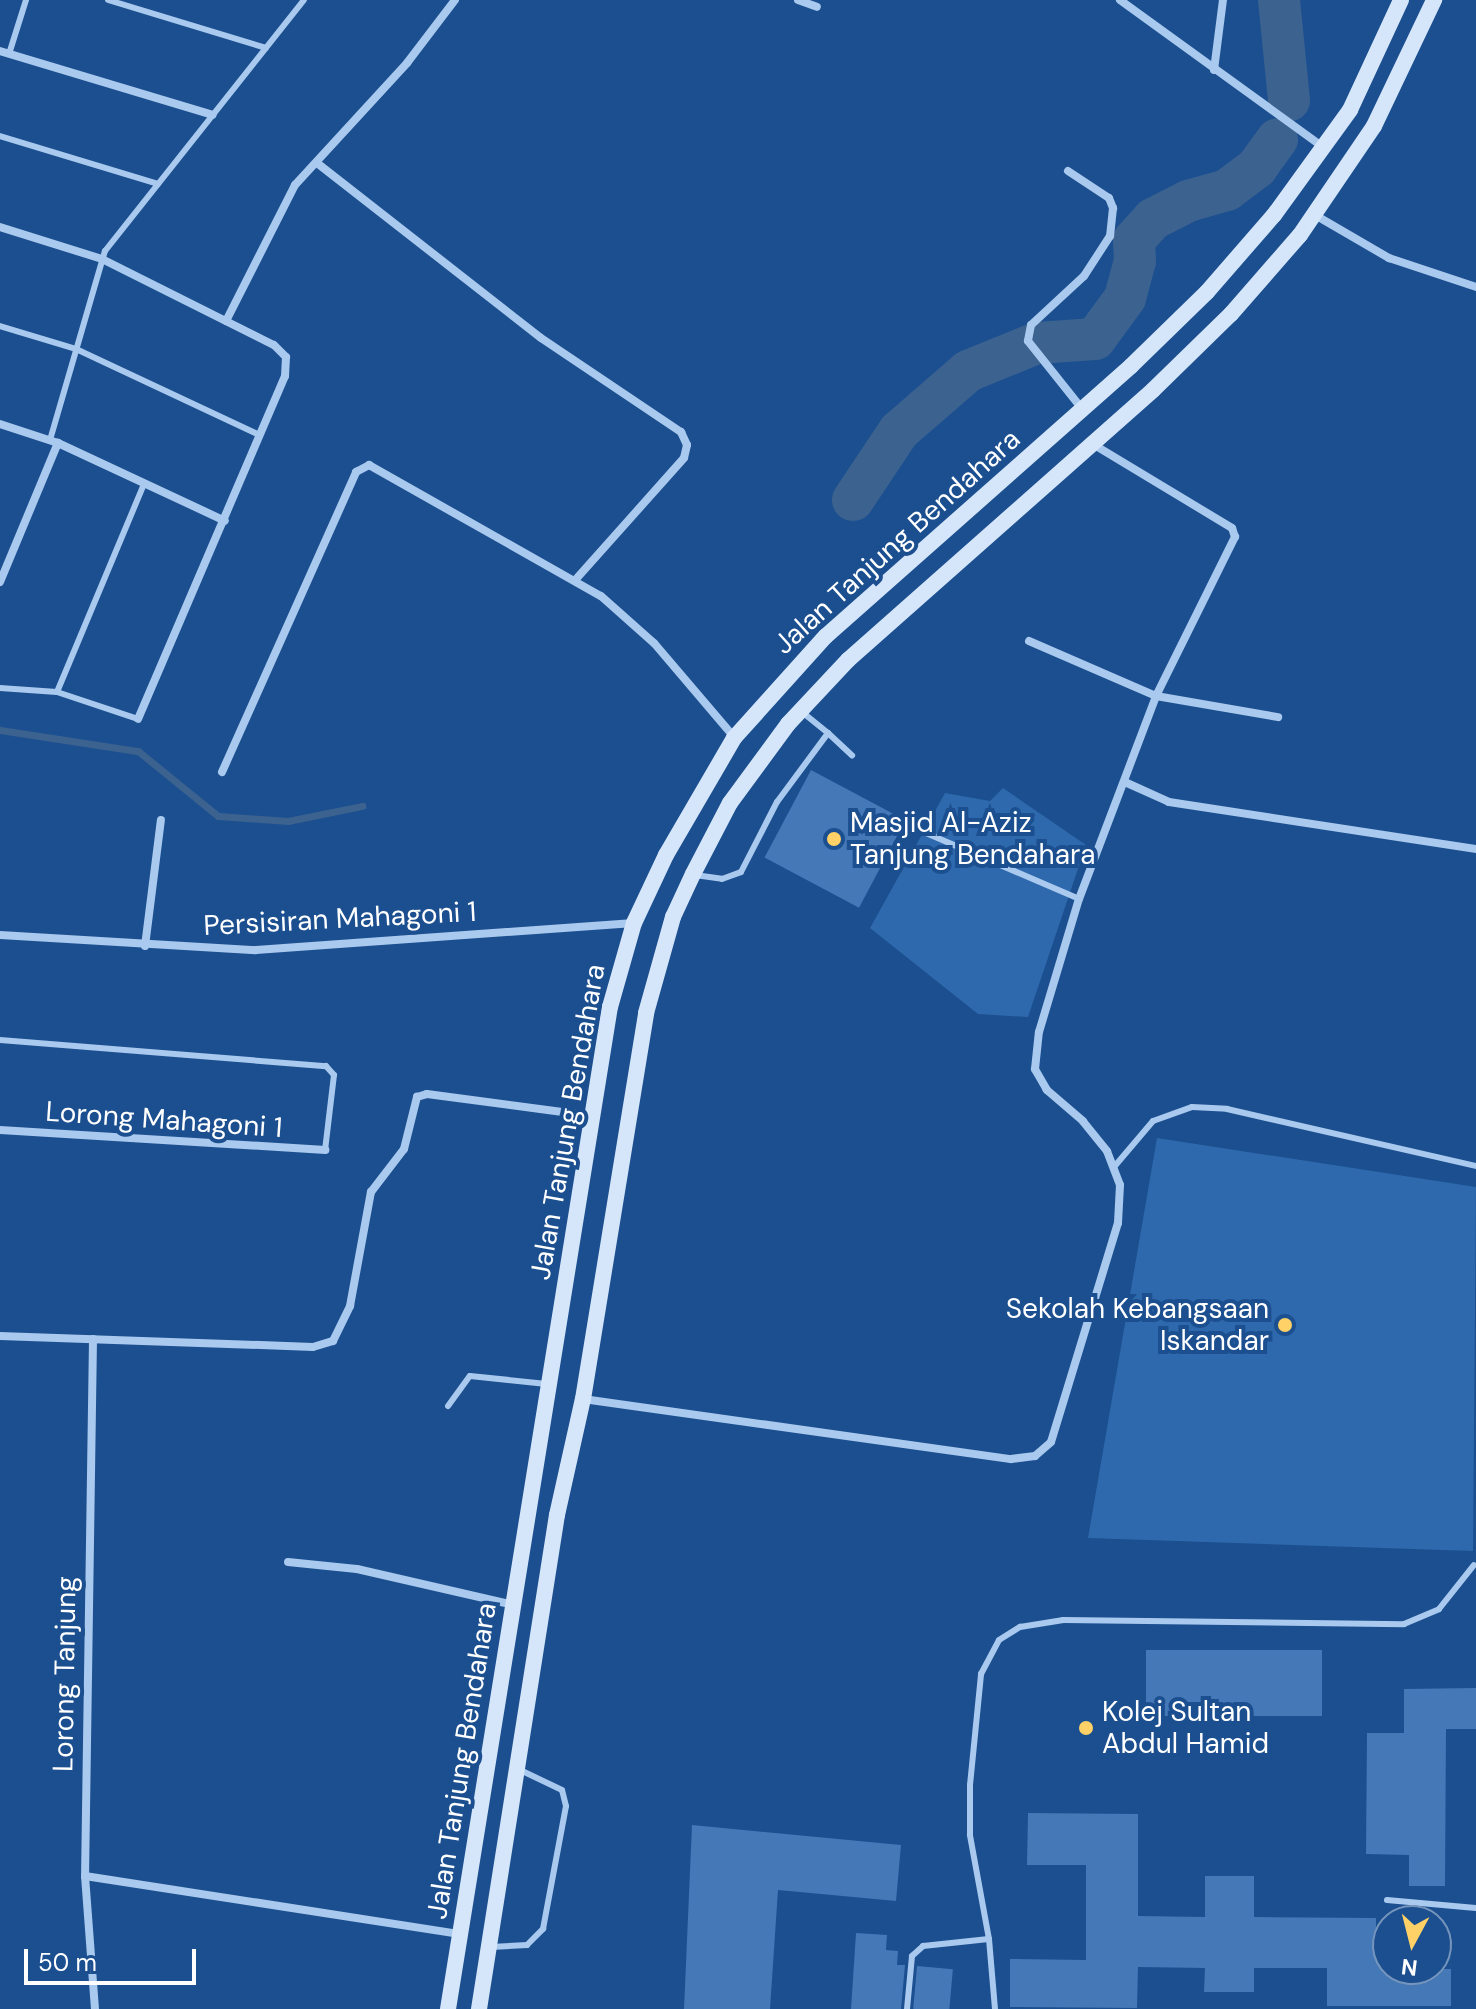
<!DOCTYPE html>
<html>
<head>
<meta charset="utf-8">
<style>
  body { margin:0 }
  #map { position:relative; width:1476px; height:2009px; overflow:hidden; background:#1b4f8f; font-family:"DM Sans",sans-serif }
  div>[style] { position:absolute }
  .green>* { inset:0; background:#2e69ad }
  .stream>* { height:7px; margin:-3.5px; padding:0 3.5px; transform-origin:3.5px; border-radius:3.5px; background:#3c6290 }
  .river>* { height:42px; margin:-21px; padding:0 21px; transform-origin:21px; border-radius:21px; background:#3c6290 }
  .building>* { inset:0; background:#4478b7; transform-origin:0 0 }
  .lane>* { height:6px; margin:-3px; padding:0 3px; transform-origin:3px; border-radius:3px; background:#a9c9ee }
  .street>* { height:8px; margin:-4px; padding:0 4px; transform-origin:4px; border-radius:4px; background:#a9c9ee }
  .secondary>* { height:16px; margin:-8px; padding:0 8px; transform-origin:8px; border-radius:8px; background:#d6e6fa }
  .dots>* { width:22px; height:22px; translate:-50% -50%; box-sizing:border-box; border:4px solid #1b4f8f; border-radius:50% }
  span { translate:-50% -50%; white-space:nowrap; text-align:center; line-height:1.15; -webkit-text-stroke:8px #1b4f8f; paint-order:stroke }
  .street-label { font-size:28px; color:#fff }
  .poi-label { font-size:28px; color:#fff }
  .left { translate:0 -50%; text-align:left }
  .right { translate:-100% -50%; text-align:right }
  .north { position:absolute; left:1372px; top:1905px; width:80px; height:80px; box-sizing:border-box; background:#1b4f8f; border:2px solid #7695bc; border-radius:50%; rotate:187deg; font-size:22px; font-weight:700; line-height:32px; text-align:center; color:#fff }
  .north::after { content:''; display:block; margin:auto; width:28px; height:36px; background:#ffd166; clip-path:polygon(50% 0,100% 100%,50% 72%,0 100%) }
  .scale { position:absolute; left:24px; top:1949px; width:172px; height:36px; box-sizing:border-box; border:4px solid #fff; border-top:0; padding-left:10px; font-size:24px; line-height:28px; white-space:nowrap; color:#fff; -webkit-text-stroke:6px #1b4f8f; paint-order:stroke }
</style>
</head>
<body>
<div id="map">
  <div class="green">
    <i style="clip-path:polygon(1003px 788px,1086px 845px,1028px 1017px,978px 1014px,870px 928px,945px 793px,990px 801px)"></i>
    <i style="clip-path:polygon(1157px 1138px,1476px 1187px,1473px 1551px,1088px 1538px)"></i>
  </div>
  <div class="stream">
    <i style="left:0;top:730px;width:140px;rotate:8.7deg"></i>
    <i style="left:138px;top:751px;width:103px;rotate:39.1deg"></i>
    <i style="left:218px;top:816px;width:70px;rotate:4.1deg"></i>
    <i style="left:288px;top:821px;width:76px;rotate:-11.5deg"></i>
  </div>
  <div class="river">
    <i style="left:1279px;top:0;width:101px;rotate:84.3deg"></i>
    <i style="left:853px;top:500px;width:83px;rotate:-56.3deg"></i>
    <i style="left:899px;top:431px;width:91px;rotate:-41deg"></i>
    <i style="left:968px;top:371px;width:74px;rotate:-22.1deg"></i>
    <i style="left:1037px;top:343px;width:58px;rotate:-3.9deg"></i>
    <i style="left:1095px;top:339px;width:51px;rotate:-53.8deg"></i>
    <i style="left:1125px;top:298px;width:38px;rotate:-75deg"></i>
    <i style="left:1135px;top:261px;width:21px;rotate:-93deg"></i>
    <i style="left:1134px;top:240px;width:28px;rotate:-48deg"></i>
    <i style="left:1153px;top:219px;width:39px;rotate:-27deg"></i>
    <i style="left:1188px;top:201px;width:41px;rotate:-15.8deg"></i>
    <i style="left:1227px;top:190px;width:38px;rotate:-37deg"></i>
    <i style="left:1257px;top:167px;width:34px;rotate:-54deg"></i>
  </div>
  <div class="building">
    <i style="left:811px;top:770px;width:107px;height:99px;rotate:28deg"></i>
    <i style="left:1146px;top:1650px;width:176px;height:66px"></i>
    <i style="clip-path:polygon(1476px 1688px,1476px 1729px,1446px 1729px,1445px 1886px,1409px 1886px,1409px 1855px,1366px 1854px,1367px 1733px,1404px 1733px,1404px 1689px)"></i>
    <i style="clip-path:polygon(1028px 1813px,1138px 1814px,1138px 1916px,1205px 1917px,1205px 1876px,1254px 1876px,1254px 1917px,1376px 1918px,1376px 1954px,1388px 1954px,1388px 1969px,1451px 1969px,1451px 2006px,1327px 2006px,1327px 1968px,1254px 1968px,1254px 1992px,1204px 1992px,1205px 1968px,1138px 1967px,1137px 2008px,1010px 2007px,1010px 1959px,1086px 1960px,1086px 1865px,1027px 1865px)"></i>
    <i style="clip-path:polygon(692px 1825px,901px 1845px,896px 1901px,778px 1890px,770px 2009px,684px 2009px)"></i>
    <i style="clip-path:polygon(856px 1933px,887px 1935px,886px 1950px,898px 1951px,897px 1965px,905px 1965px,901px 2009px,851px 2009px)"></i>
    <i style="left:917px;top:1966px;width:36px;height:43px;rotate:5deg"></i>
  </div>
  <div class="lane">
    <i style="left:108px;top:0;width:165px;rotate:16.9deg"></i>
    <i style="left:9px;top:54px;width:57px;rotate:-72.5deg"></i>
    <i style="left:0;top:136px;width:165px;rotate:16.9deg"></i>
    <i style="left:0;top:326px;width:79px;rotate:16.8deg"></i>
    <i style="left:76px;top:349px;width:203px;rotate:25.1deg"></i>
    <i style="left:50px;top:440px;width:197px;rotate:-73.8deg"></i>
    <i style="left:105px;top:251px;width:320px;rotate:-51.6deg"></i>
    <i style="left:0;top:688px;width:57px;rotate:4deg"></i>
    <i style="left:57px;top:692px;width:85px;rotate:18.4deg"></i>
    <i style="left:57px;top:692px;width:225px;rotate:-67.3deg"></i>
    <i style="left:828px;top:733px;width:33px;rotate:43deg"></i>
    <i style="left:926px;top:833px;width:167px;rotate:23.3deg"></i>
    <i style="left:695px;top:875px;width:27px;rotate:8deg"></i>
    <i style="left:722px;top:879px;width:20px;rotate:-20deg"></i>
    <i style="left:741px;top:872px;width:79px;rotate:-62.8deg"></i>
    <i style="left:777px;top:802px;width:86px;rotate:-53.5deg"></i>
    <i style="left:828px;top:733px;width:32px;rotate:-141deg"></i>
    <i style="left:0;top:1040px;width:327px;rotate:4.6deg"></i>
    <i style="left:326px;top:1066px;width:12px;rotate:48deg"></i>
    <i style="left:334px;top:1075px;width:76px;rotate:96.8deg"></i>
    <i style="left:1114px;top:1167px;width:60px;rotate:-49.7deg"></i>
    <i style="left:1153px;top:1121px;width:41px;rotate:-19.7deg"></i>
    <i style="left:1192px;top:1107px;width:35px;rotate:3deg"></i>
    <i style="left:1227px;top:1109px;width:255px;rotate:12.9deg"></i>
    <i style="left:448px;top:1406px;width:37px;rotate:-54deg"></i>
    <i style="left:470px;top:1376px;width:77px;rotate:5.9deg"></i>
    <i style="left:1387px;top:1900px;width:89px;rotate:5.1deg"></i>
    <i style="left:491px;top:1947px;width:36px;rotate:-3deg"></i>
    <i style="left:527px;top:1945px;width:23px;rotate:-45deg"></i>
    <i style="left:543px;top:1929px;width:125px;rotate:-79.4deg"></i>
    <i style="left:566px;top:1806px;width:16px;rotate:-104deg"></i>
    <i style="left:562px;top:1790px;width:47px;rotate:-154.5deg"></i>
    <i style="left:907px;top:2009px;width:53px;rotate:-84.6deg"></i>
    <i style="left:912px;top:1956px;width:15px;rotate:-42deg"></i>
    <i style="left:923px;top:1946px;width:66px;rotate:-6.1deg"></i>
    <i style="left:995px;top:2009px;width:70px;rotate:-94.9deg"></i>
    <i style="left:989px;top:1939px;width:106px;rotate:-100.4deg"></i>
    <i style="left:970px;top:1835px;width:50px;rotate:-90deg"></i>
    <i style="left:970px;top:1785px;width:112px;rotate:-84.3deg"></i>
    <i style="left:981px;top:1674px;width:38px;rotate:-62deg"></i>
    <i style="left:999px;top:1640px;width:25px;rotate:-32deg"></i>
    <i style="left:1020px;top:1627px;width:44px;rotate:-9.2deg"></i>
    <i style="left:1063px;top:1620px;width:341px;rotate:0.7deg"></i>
    <i style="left:1404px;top:1624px;width:38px;rotate:-23deg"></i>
    <i style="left:1439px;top:1609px;width:56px;rotate:-51.5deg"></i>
  </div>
  <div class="street">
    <i style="left:798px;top:0;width:20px;rotate:20deg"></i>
    <i style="left:1120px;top:0;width:251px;rotate:35.9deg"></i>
    <i style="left:0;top:51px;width:222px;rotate:16.7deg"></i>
    <i style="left:1214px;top:70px;width:71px;rotate:-82.7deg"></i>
    <i style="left:317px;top:163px;width:284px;rotate:38deg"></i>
    <i style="left:541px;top:338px;width:169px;rotate:33.9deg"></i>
    <i style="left:681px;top:432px;width:14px;rotate:65deg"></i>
    <i style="left:687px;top:445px;width:13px;rotate:103deg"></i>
    <i style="left:684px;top:458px;width:161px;rotate:131.7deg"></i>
    <i style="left:1068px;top:171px;width:49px;rotate:33.4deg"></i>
    <i style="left:1109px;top:198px;width:11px;rotate:68deg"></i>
    <i style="left:1113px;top:208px;width:28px;rotate:96deg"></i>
    <i style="left:1110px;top:236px;width:48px;rotate:123deg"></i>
    <i style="left:1084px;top:276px;width:72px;rotate:137.2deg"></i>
    <i style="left:1031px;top:325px;width:16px;rotate:101deg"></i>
    <i style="left:1028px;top:341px;width:87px;rotate:51.5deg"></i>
    <i style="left:1315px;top:215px;width:86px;rotate:30.2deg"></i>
    <i style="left:1389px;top:258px;width:92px;rotate:18.4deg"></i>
    <i style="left:0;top:227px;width:107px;rotate:17.4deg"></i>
    <i style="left:102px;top:259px;width:192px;rotate:26.6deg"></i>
    <i style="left:274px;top:345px;width:17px;rotate:45deg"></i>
    <i style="left:286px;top:357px;width:19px;rotate:93deg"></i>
    <i style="left:285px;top:376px;width:373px;rotate:113.2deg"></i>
    <i style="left:226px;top:321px;width:153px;rotate:-63.1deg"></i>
    <i style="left:295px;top:185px;width:166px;rotate:-47.4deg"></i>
    <i style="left:407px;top:63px;width:79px;rotate:-52.7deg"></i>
    <i style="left:0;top:424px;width:61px;rotate:18.1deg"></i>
    <i style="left:58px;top:443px;width:184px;rotate:25deg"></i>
    <i style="left:0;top:582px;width:151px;rotate:-67.4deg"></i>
    <i style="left:1029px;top:641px;width:138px;rotate:23.4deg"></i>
    <i style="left:1156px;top:696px;width:124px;rotate:9.8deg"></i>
    <i style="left:222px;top:772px;width:329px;rotate:-65.9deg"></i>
    <i style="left:356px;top:472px;width:15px;rotate:-28deg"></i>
    <i style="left:369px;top:465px;width:266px;rotate:29.5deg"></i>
    <i style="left:601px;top:596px;width:71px;rotate:41.6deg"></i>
    <i style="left:654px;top:643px;width:123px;rotate:49.6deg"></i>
    <i style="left:1127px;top:783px;width:46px;rotate:24.3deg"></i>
    <i style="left:1169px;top:802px;width:311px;rotate:8.7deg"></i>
    <i style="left:0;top:935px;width:256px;rotate:3.4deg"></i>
    <i style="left:256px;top:950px;width:379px;rotate:-4.1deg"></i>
    <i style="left:145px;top:946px;width:127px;rotate:-82.8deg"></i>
    <i style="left:0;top:1130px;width:326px;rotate:3.5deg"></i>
    <i style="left:0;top:1336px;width:313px;rotate:2deg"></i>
    <i style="left:313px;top:1347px;width:21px;rotate:-17deg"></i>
    <i style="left:333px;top:1341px;width:39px;rotate:-64deg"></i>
    <i style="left:350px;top:1306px;width:116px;rotate:-79.6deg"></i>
    <i style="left:371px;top:1192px;width:54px;rotate:-52.5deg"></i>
    <i style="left:404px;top:1149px;width:54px;rotate:-76deg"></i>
    <i style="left:417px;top:1097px;width:10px;rotate:-17deg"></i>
    <i style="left:427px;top:1094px;width:165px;rotate:7.6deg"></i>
    <i style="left:93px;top:1339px;width:537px;rotate:90.85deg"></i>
    <i style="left:85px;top:1876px;width:133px;rotate:85.7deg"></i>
    <i style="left:583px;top:1399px;width:432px;rotate:8deg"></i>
    <i style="left:1011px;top:1459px;width:24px;rotate:-7deg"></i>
    <i style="left:1035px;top:1456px;width:21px;rotate:-41deg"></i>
    <i style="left:1051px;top:1442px;width:229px;rotate:-73deg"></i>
    <i style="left:1118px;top:1223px;width:38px;rotate:-87deg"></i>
    <i style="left:1120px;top:1185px;width:36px;rotate:-111deg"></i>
    <i style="left:1107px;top:1151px;width:38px;rotate:-129deg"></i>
    <i style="left:1083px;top:1121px;width:48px;rotate:-139.3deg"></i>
    <i style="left:1047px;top:1090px;width:24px;rotate:-120deg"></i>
    <i style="left:1035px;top:1069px;width:37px;rotate:-84deg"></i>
    <i style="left:1039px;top:1032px;width:139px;rotate:-73.3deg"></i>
    <i style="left:1079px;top:899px;width:217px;rotate:-69.2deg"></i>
    <i style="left:1156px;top:696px;width:178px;rotate:-63.6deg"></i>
    <i style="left:1235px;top:537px;width:9px;rotate:-108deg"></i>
    <i style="left:1232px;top:528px;width:162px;rotate:-148.9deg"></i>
    <i style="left:288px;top:1562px;width:69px;rotate:5.8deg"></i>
    <i style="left:357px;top:1569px;width:161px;rotate:12.9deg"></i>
    <i style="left:85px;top:1876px;width:378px;rotate:8.8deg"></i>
  </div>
  <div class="secondary">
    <i style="left:448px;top:2009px;width:1015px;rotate:-80.82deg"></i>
    <i style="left:610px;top:1007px;width:87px;rotate:-74.1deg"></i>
    <i style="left:634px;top:923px;width:75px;rotate:-64.8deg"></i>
    <i style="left:666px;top:855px;width:135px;rotate:-59.8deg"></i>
    <i style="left:734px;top:738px;width:137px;rotate:-48deg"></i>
    <i style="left:826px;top:636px;width:407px;rotate:-41.5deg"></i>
    <i style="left:1131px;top:366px;width:106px;rotate:-44.2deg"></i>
    <i style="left:1207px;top:292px;width:102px;rotate:-49deg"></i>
    <i style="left:1274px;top:215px;width:130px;rotate:-54.1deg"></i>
    <i style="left:1350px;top:110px;width:121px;rotate:-65.1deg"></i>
    <i style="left:479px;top:2009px;width:500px;rotate:-81.03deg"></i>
    <i style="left:557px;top:1515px;width:119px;rotate:-77.4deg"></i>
    <i style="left:583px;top:1399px;width:391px;rotate:-80.7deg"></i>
    <i style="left:646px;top:1013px;width:100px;rotate:-74.3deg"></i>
    <i style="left:673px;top:917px;width:47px;rotate:-65.1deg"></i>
    <i style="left:693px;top:874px;width:80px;rotate:-62.5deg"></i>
    <i style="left:730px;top:803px;width:98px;rotate:-53.7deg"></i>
    <i style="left:788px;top:724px;width:88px;rotate:-46.8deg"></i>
    <i style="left:848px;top:660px;width:407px;rotate:-41.5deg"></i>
    <i style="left:1153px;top:390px;width:109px;rotate:-44.3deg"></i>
    <i style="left:1231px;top:314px;width:105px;rotate:-48.9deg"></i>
    <i style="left:1300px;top:235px;width:132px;rotate:-55.8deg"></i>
    <i style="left:1374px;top:126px;width:140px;rotate:-64.5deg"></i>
  </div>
  <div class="dots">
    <i style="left:834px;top:839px;background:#ffd166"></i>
    <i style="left:1285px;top:1325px;background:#ffd166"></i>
    <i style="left:1086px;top:1728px;background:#ffd166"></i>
  </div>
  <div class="street-label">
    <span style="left:897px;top:542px;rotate:-42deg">Jalan Tanjung Bendahara</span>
    <span style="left:340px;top:919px;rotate:-3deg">Persisiran Mahagoni 1</span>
    <span style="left:164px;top:1120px;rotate:4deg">Lorong Mahagoni 1</span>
    <span style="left:568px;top:1122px;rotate:-80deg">Jalan Tanjung Bendahara</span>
    <span style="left:65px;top:1674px;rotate:-89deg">Lorong Tanjung</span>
    <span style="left:462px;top:1761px;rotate:-81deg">Jalan Tanjung Bendahara</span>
  </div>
  <div class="poi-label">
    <span class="left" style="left:850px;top:839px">Masjid Al-Aziz<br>Tanjung Bendahara</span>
    <span class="right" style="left:1269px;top:1325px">Sekolah Kebangsaan<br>Iskandar</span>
    <span class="left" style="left:1102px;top:1728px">Kolej Sultan<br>Abdul Hamid</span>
  </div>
  <div class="north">N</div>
  <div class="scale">50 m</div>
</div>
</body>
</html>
